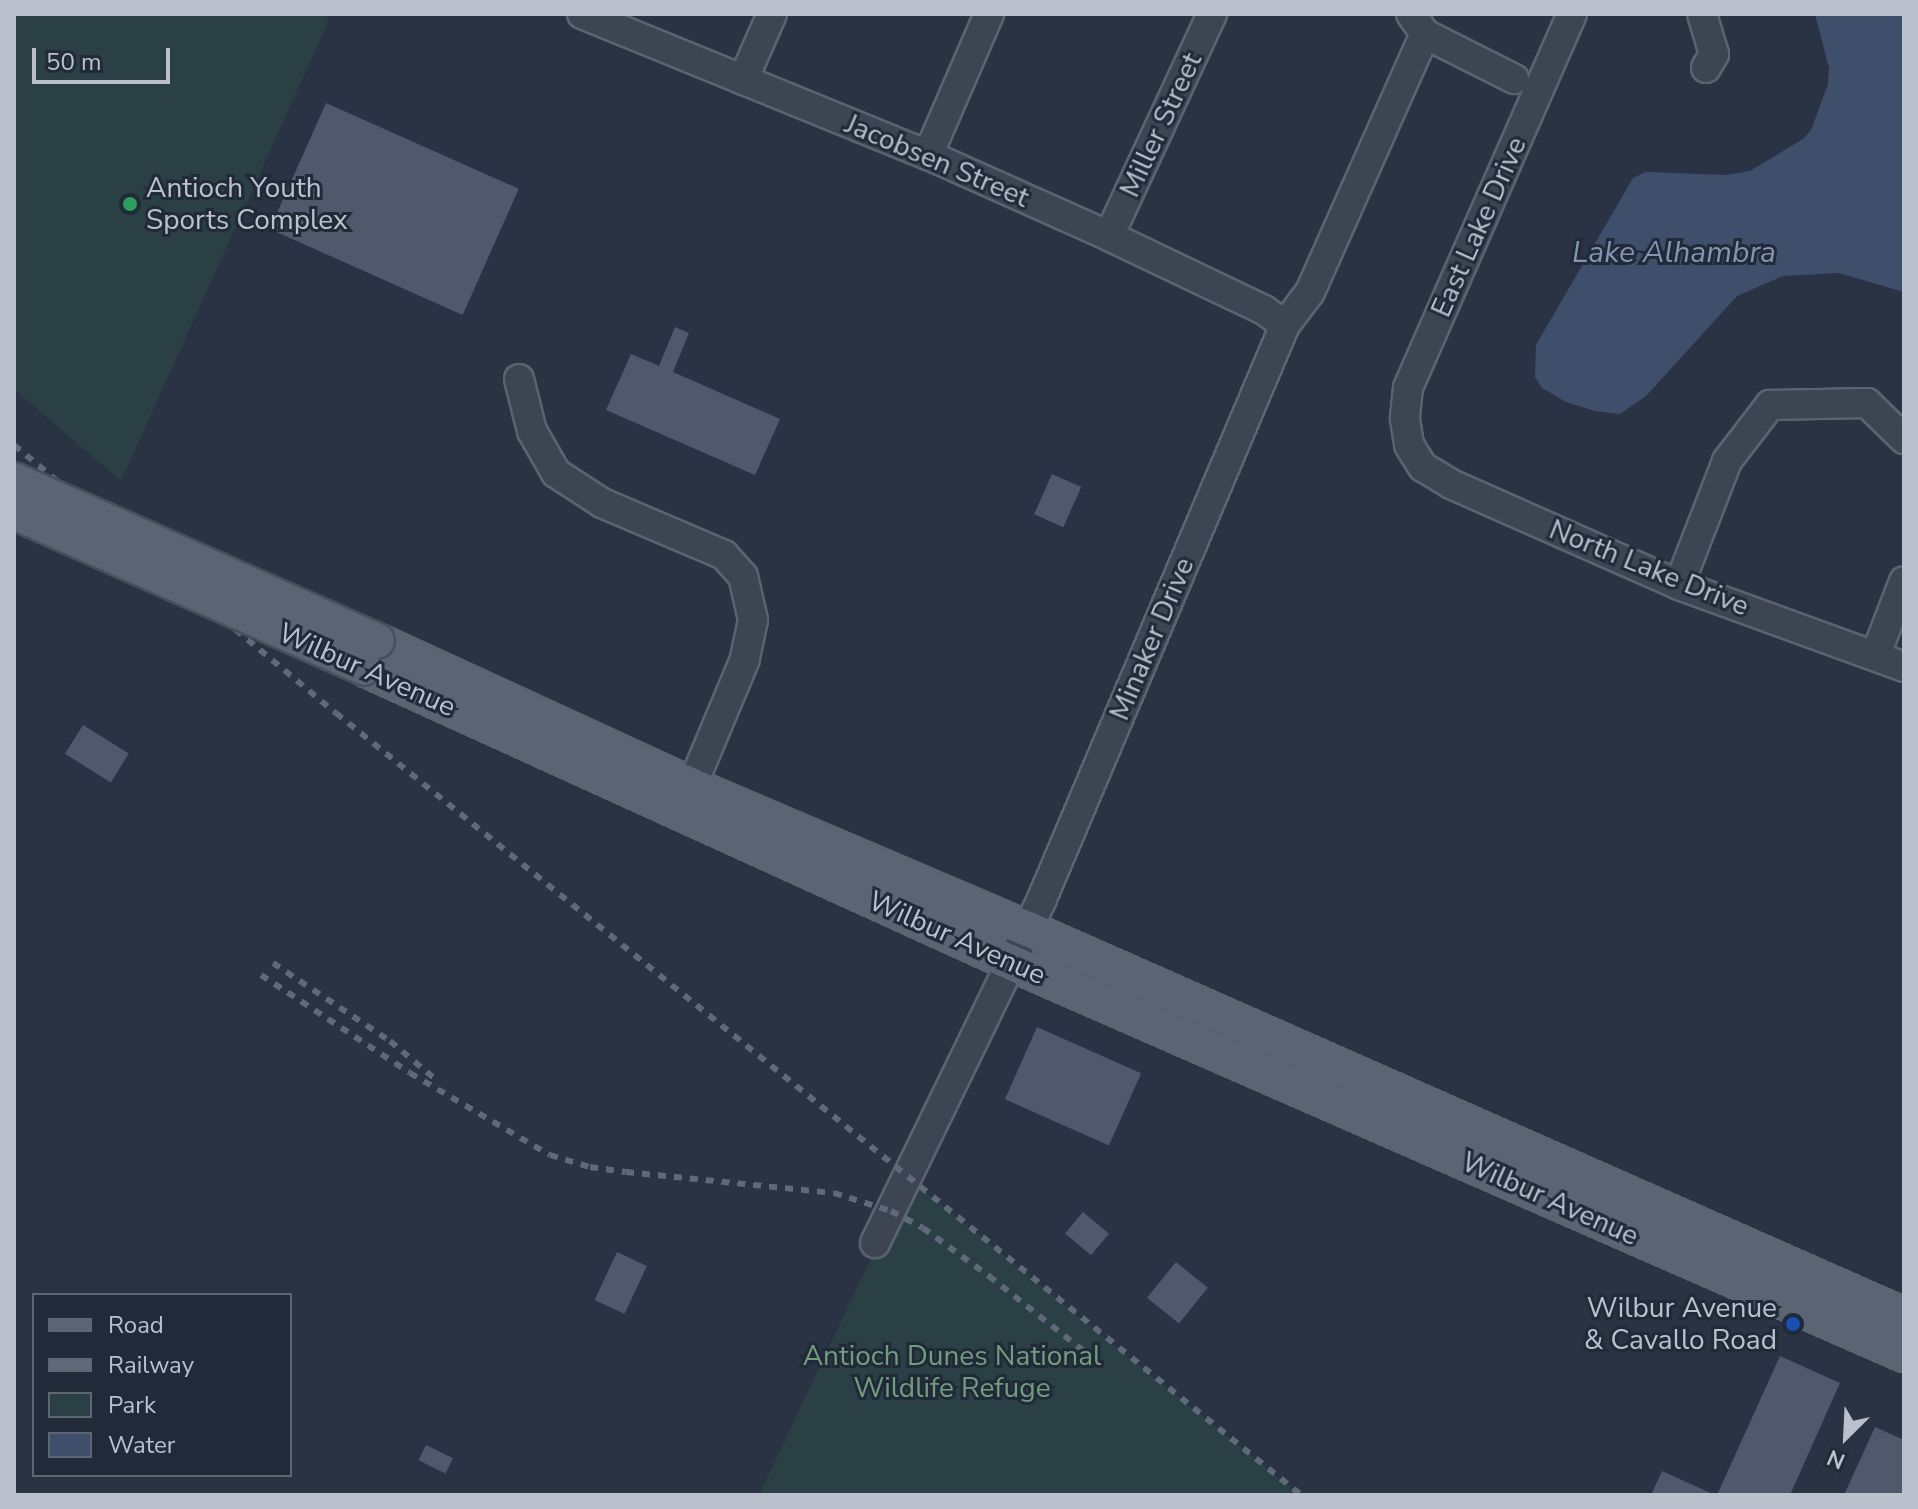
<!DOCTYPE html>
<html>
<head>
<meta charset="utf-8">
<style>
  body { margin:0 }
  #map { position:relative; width:1918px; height:1509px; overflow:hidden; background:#293343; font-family:"Nunito Sans",sans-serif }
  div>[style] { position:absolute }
  .green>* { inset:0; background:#2b4044 }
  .water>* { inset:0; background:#3f4f6b }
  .building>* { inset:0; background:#4f596b; transform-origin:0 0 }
  .roads { filter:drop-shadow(2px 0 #5b6370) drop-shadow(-2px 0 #5b6370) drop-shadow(0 2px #5b6370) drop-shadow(0 -2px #5b6370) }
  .minor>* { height:28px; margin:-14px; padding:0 14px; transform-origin:14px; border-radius:14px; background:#3d4552 }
  .major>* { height:34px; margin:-17px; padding:0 17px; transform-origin:17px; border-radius:17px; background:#5b6472 }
  .rail>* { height:6px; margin-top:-3px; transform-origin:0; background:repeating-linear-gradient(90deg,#5f6979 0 8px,transparent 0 16px) }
  .bridges { filter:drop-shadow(2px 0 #474e5c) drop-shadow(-2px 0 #474e5c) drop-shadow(0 2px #474e5c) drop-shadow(0 -2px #474e5c) }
  .major-bridge>* { height:34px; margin:-17px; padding:0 17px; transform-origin:17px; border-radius:17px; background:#5b6472 }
  .dots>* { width:22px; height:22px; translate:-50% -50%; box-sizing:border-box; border:4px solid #212a38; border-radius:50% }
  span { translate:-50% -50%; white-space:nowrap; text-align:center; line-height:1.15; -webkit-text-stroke:6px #212a38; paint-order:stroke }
  .street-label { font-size:28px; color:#bac0cc }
  .poi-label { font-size:28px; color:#bac0cc }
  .left { translate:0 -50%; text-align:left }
  .right { translate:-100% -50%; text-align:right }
  .park-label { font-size:28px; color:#729c7e }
  .water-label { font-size:30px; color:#8395b2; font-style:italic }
  .frame { position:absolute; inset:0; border:16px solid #bac0cc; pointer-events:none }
  .legend { position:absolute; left:32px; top:1293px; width:260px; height:184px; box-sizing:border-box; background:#212a38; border:2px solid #5e6673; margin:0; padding:10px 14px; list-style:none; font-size:24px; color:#bac0cc }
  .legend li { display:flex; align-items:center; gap:16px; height:40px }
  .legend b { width:40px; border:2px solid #5e6673 }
  .north { position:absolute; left:1806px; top:1397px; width:80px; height:80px; -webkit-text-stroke:6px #212a38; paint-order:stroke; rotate:204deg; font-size:22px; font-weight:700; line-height:32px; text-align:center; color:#bac0cc }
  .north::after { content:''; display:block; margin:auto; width:28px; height:36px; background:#bac0cc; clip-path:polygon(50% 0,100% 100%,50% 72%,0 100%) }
  .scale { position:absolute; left:32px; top:48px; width:138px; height:36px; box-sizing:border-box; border:4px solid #bac0cc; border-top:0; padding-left:10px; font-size:24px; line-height:28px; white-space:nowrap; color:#bac0cc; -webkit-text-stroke:6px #212a38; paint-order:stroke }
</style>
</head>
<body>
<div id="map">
  <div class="green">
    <i style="clip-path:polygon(14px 14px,322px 14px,329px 20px,121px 481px,14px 389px)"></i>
    <i style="clip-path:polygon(909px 1178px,1155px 1379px,1301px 1495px,759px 1495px)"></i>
  </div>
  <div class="water">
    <i style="clip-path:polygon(1815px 14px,1904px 14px,1904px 292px,1839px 273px,1783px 276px,1737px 296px,1646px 396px,1620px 414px,1595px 411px,1566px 402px,1542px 388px,1535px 377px,1536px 345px,1633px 178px,1646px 172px,1726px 175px,1750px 171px,1803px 139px,1811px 130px,1828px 84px,1829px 68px)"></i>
  </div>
  <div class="building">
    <i style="left:326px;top:103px;width:211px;height:138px;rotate:24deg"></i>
    <i style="clip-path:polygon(675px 327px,689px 333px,673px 372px,780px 419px,755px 475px,606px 410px,631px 354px,659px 366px)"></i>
    <i style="left:1052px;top:474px;width:32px;height:44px;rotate:24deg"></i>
    <i style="left:83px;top:725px;width:54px;height:34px;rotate:32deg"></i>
    <i style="left:1037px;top:1027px;width:114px;height:79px;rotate:24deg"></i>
    <i style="left:1083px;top:1212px;width:34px;height:28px;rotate:40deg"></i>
    <i style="left:617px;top:1252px;width:33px;height:53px;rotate:25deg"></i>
    <i style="left:1176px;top:1262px;width:41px;height:46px;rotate:39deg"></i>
    <i style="clip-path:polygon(1780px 1356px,1840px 1383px,1790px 1495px,1717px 1495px)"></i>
    <i style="clip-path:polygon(1875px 1427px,1904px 1440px,1904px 1495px,1844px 1495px)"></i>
    <i style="left:426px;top:1445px;width:30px;height:17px;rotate:26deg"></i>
    <i style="clip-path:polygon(1662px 1471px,1715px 1495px,1651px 1495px)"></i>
  </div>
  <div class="roads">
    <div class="minor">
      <i style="left:582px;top:14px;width:374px;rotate:22.2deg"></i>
      <i style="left:928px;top:155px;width:198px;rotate:24.1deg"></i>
      <i style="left:1109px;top:236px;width:172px;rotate:25.5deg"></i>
      <i style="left:1264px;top:310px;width:26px;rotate:36deg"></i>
      <i style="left:1411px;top:14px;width:24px;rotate:55deg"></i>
      <i style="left:1425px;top:34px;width:100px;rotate:26.8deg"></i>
      <i style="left:1572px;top:14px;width:408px;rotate:113.7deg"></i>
      <i style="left:1408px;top:388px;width:31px;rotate:96deg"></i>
      <i style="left:1405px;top:419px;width:26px;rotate:81deg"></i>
      <i style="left:1409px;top:445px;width:26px;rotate:58deg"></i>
      <i style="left:1423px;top:467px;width:33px;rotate:31deg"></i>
      <i style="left:1451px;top:484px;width:249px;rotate:23.9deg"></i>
      <i style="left:1679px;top:585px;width:239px;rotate:20deg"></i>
      <i style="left:1702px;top:14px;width:42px;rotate:73.3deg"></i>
      <i style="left:1714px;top:54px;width:16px;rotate:120deg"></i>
      <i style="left:743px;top:80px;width:72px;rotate:-66.3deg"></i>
      <i style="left:928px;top:155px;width:154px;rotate:-66.6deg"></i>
      <i style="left:1109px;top:236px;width:245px;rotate:-65.1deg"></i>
      <i style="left:519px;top:379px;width:54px;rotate:76deg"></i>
      <i style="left:532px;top:431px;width:48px;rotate:60.3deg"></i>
      <i style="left:556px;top:473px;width:55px;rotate:33.1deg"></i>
      <i style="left:602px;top:503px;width:133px;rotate:23.1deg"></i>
      <i style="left:724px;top:555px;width:28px;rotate:48deg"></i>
      <i style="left:743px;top:576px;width:45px;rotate:77.2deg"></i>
      <i style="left:753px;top:620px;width:40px;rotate:102deg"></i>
      <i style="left:745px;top:659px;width:138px;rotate:112.7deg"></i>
      <i style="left:1679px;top:585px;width:133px;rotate:-68.8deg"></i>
      <i style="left:1727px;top:461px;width:71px;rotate:-52.5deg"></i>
      <i style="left:1770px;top:405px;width:97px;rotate:-1.2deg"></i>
      <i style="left:1867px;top:403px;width:52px;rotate:44.2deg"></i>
      <i style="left:1876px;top:654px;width:78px;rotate:-69deg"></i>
      <i style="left:875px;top:1243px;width:380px;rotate:-64.1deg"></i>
      <i style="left:1041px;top:901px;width:626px;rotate:-67.04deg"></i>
      <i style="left:1285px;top:325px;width:41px;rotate:-52.9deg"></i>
      <i style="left:1310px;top:292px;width:282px;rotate:-66deg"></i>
    </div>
    <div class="major">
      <i style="left:377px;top:641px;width:347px;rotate:24.7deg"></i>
      <i style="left:692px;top:786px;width:365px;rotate:23.1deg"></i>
      <i style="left:1028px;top:929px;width:958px;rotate:23.83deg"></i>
      <i style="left:364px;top:668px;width:712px;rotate:24.48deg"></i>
      <i style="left:1012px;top:963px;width:974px;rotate:23.67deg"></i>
    </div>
  </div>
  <div class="rail">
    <i style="left:14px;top:445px;width:419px;rotate:39.8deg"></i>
    <i style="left:336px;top:713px;width:1242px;rotate:39.02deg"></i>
    <i style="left:273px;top:963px;width:141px;rotate:33.7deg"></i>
    <i style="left:390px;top:1041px;width:59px;rotate:40.2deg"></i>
    <i style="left:261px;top:975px;width:178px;rotate:33.3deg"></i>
    <i style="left:410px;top:1073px;width:162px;rotate:30.4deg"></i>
    <i style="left:550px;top:1155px;width:42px;rotate:16.7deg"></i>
    <i style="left:590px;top:1167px;width:36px;rotate:8deg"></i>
    <i style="left:626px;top:1172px;width:209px;rotate:5.8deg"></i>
    <i style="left:834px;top:1193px;width:60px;rotate:17.5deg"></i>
    <i style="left:891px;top:1211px;width:36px;rotate:28deg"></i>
    <i style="left:923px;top:1228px;width:82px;rotate:36deg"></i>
    <i style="left:989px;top:1276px;width:129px;rotate:38.4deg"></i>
  </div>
  <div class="bridges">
    <div class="major-bridge">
      <i style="left:14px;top:480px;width:397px;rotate:23.9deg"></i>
      <i style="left:14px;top:512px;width:383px;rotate:24deg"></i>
    </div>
  </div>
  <div class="dots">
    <i style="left:130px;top:204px;background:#2e9e5b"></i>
    <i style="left:1793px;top:1324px;background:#1a4fb4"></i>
  </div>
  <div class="street-label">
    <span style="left:1161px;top:125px;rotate:-65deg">Miller Street</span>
    <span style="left:937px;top:161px;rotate:23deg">Jacobsen Street</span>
    <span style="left:1479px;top:227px;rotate:-66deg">East Lake Drive</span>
    <span style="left:1649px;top:568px;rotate:22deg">North Lake Drive</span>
    <span style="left:1152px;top:639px;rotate:-67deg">Minaker Drive</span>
    <span style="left:367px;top:670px;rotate:24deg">Wilbur Avenue</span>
    <span style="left:957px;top:938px;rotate:24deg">Wilbur Avenue</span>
    <span style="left:1550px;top:1199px;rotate:24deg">Wilbur Avenue</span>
  </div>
  <div class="poi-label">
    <span class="left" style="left:146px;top:204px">Antioch Youth<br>Sports Complex</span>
    <span class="right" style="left:1777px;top:1324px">Wilbur Avenue<br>&amp; Cavallo Road</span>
  </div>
  <div class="park-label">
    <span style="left:952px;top:1372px">Antioch Dunes National<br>Wildlife Refuge</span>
  </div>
  <div class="water-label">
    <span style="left:1674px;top:253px">Lake Alhambra</span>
  </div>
  <div class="frame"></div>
  <ul class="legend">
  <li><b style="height:10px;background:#5b6472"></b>Road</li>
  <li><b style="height:10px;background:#5f6979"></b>Railway</li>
  <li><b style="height:22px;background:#2b4044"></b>Park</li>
  <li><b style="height:22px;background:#3f4f6b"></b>Water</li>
  </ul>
  <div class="north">N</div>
  <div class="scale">50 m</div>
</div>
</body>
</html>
